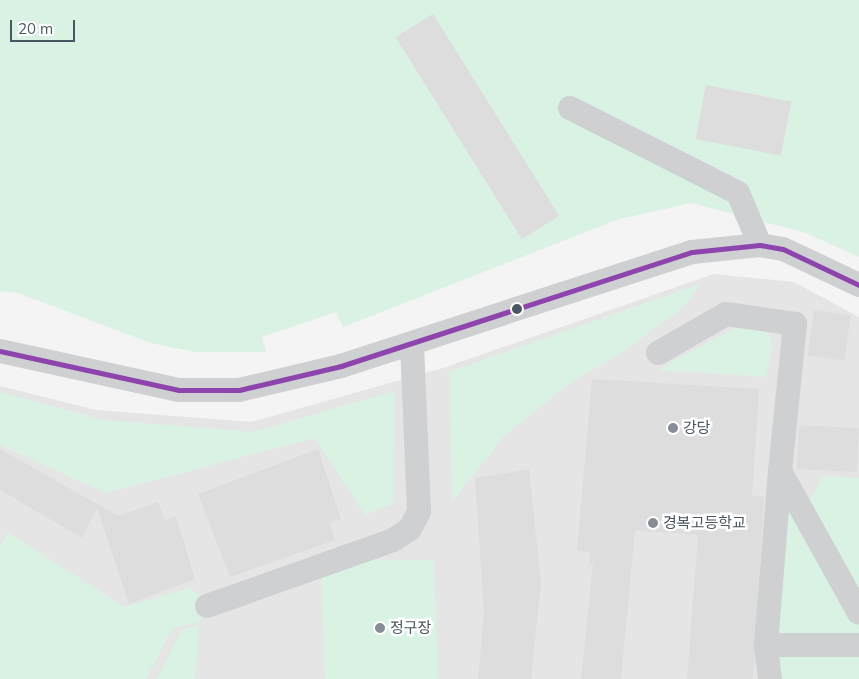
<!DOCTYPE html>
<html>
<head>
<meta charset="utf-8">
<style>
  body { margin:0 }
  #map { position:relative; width:859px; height:679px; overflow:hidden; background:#f4f4f4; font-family:Mulish,"Noto Sans KR",sans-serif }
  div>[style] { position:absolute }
  .education>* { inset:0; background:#e6e5e6 }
  .green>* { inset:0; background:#d9f2e3; transform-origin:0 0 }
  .building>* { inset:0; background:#ddddde; transform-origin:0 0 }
  .minor>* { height:24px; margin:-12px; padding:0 12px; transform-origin:12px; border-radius:12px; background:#ced0d2 }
  .bus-1>* { height:5px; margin:-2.5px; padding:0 2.5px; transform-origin:2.5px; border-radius:2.5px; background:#8e44ad }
  .dots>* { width:14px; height:14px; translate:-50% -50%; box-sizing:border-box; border:2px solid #fff; border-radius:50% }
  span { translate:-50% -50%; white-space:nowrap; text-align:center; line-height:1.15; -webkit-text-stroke:5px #fff; paint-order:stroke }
  .poi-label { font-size:15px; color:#4a5661 }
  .left { translate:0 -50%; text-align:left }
  .scale { position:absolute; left:10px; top:20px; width:65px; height:22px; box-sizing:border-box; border:2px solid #4a5661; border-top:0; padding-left:6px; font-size:15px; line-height:18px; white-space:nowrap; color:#4a5661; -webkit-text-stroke:4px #fff; paint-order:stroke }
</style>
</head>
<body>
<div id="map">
  <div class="education">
    <i style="clip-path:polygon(714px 274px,794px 282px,859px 317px,859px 679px,0 679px,0 386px,96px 410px,251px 422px,443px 368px)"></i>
  </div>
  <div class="green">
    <i style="clip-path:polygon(0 0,859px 0,859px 257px,806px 233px,692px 203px,619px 219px,343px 327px,336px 312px,262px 337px,266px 352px,195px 352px,151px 343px,18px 293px,0 291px)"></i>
    <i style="clip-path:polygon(700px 284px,686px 305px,619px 355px,572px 381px,504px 436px,452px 502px,449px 372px)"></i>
    <i style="clip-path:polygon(748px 321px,767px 329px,773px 345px,766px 377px,657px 370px)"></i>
    <i style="clip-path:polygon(395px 391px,393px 504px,365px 515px,315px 438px,105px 493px,0 445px,0 392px,103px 420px,253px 432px)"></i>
    <i style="clip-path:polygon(823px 476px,859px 478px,859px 590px,810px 500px)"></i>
    <i style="clip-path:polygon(783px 485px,859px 623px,859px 641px,771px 640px)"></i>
    <i style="clip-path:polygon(8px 532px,124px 607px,189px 588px,201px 596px,201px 622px,172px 628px,146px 679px,0 679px,0 546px)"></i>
    <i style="clip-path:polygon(372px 560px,434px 560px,438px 679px,325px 679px,321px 577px)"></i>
    <i style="clip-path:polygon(199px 625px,195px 679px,157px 679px,182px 629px)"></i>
    <i style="left:771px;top:649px;width:88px;height:31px"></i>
  </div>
  <div class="building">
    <i style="left:433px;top:14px;width:238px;height:44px;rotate:58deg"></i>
    <i style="left:706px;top:85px;width:87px;height:55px;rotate:11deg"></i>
    <i style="left:814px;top:310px;width:37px;height:46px;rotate:8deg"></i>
    <i style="clip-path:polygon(592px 379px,759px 389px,752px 496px,764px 497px,753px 679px,687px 679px,698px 535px,635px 530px,621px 679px,581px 679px,593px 564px,589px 564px,590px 552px,577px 551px)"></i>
    <i style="left:799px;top:425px;width:60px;height:44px;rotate:3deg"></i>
    <i style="clip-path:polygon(0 449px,118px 516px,158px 502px,165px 520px,176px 516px,195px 579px,129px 604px,97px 508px,82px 538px,0 490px)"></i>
    <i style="clip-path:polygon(318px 449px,341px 519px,330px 523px,335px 540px,230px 577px,198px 494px)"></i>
    <i style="clip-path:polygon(529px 469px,541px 583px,531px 679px,478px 679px,484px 612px,475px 478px)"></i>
  </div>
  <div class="minor">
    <i style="left:570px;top:108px;width:188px;rotate:26.8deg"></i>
    <i style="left:738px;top:193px;width:56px;rotate:67.1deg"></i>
    <i style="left:0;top:351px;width:183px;rotate:12.3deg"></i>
    <i style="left:179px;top:390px;width:60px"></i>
    <i style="left:239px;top:390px;width:105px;rotate:-13.2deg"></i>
    <i style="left:341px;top:366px;width:369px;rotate:-18deg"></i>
    <i style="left:692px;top:252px;width:68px;rotate:-5.9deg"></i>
    <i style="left:760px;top:245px;width:23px;rotate:10deg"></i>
    <i style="left:783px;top:249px;width:84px;rotate:25.3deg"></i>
    <i style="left:658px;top:353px;width:78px;rotate:-29.8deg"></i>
    <i style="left:726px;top:314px;width:70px;rotate:8.2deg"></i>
    <i style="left:795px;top:324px;width:148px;rotate:95.8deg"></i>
    <i style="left:780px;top:471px;width:162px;rotate:60.9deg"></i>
    <i style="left:207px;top:606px;width:197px;rotate:-19.5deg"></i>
    <i style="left:393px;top:540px;width:20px;rotate:-33deg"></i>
    <i style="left:410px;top:529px;width:20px;rotate:-63deg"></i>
    <i style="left:419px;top:511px;width:168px;rotate:-92.4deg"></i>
    <i style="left:766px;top:645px;width:175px;rotate:-85.4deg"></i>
    <i style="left:770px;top:679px;width:34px;rotate:-97deg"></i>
    <i style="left:766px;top:645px;width:93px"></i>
  </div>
  <div class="bus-1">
    <i style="left:0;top:351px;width:183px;rotate:12.3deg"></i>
    <i style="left:179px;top:390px;width:60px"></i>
    <i style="left:239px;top:390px;width:105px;rotate:-13.2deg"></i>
    <i style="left:341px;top:366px;width:369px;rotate:-18deg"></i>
    <i style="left:692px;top:252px;width:68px;rotate:-5.9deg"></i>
    <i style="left:760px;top:245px;width:23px;rotate:10deg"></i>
    <i style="left:783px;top:249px;width:84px;rotate:25.3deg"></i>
  </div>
  <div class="dots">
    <i style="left:517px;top:309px;background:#4a5661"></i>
    <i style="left:673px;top:428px;background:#868d94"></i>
    <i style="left:653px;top:523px;background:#868d94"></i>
    <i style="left:380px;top:628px;background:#868d94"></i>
  </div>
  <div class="poi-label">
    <span class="left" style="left:683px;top:428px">강당</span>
    <span class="left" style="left:663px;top:523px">경복고등학교</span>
    <span class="left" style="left:390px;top:628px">정구장</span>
  </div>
  <div class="scale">20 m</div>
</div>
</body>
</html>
